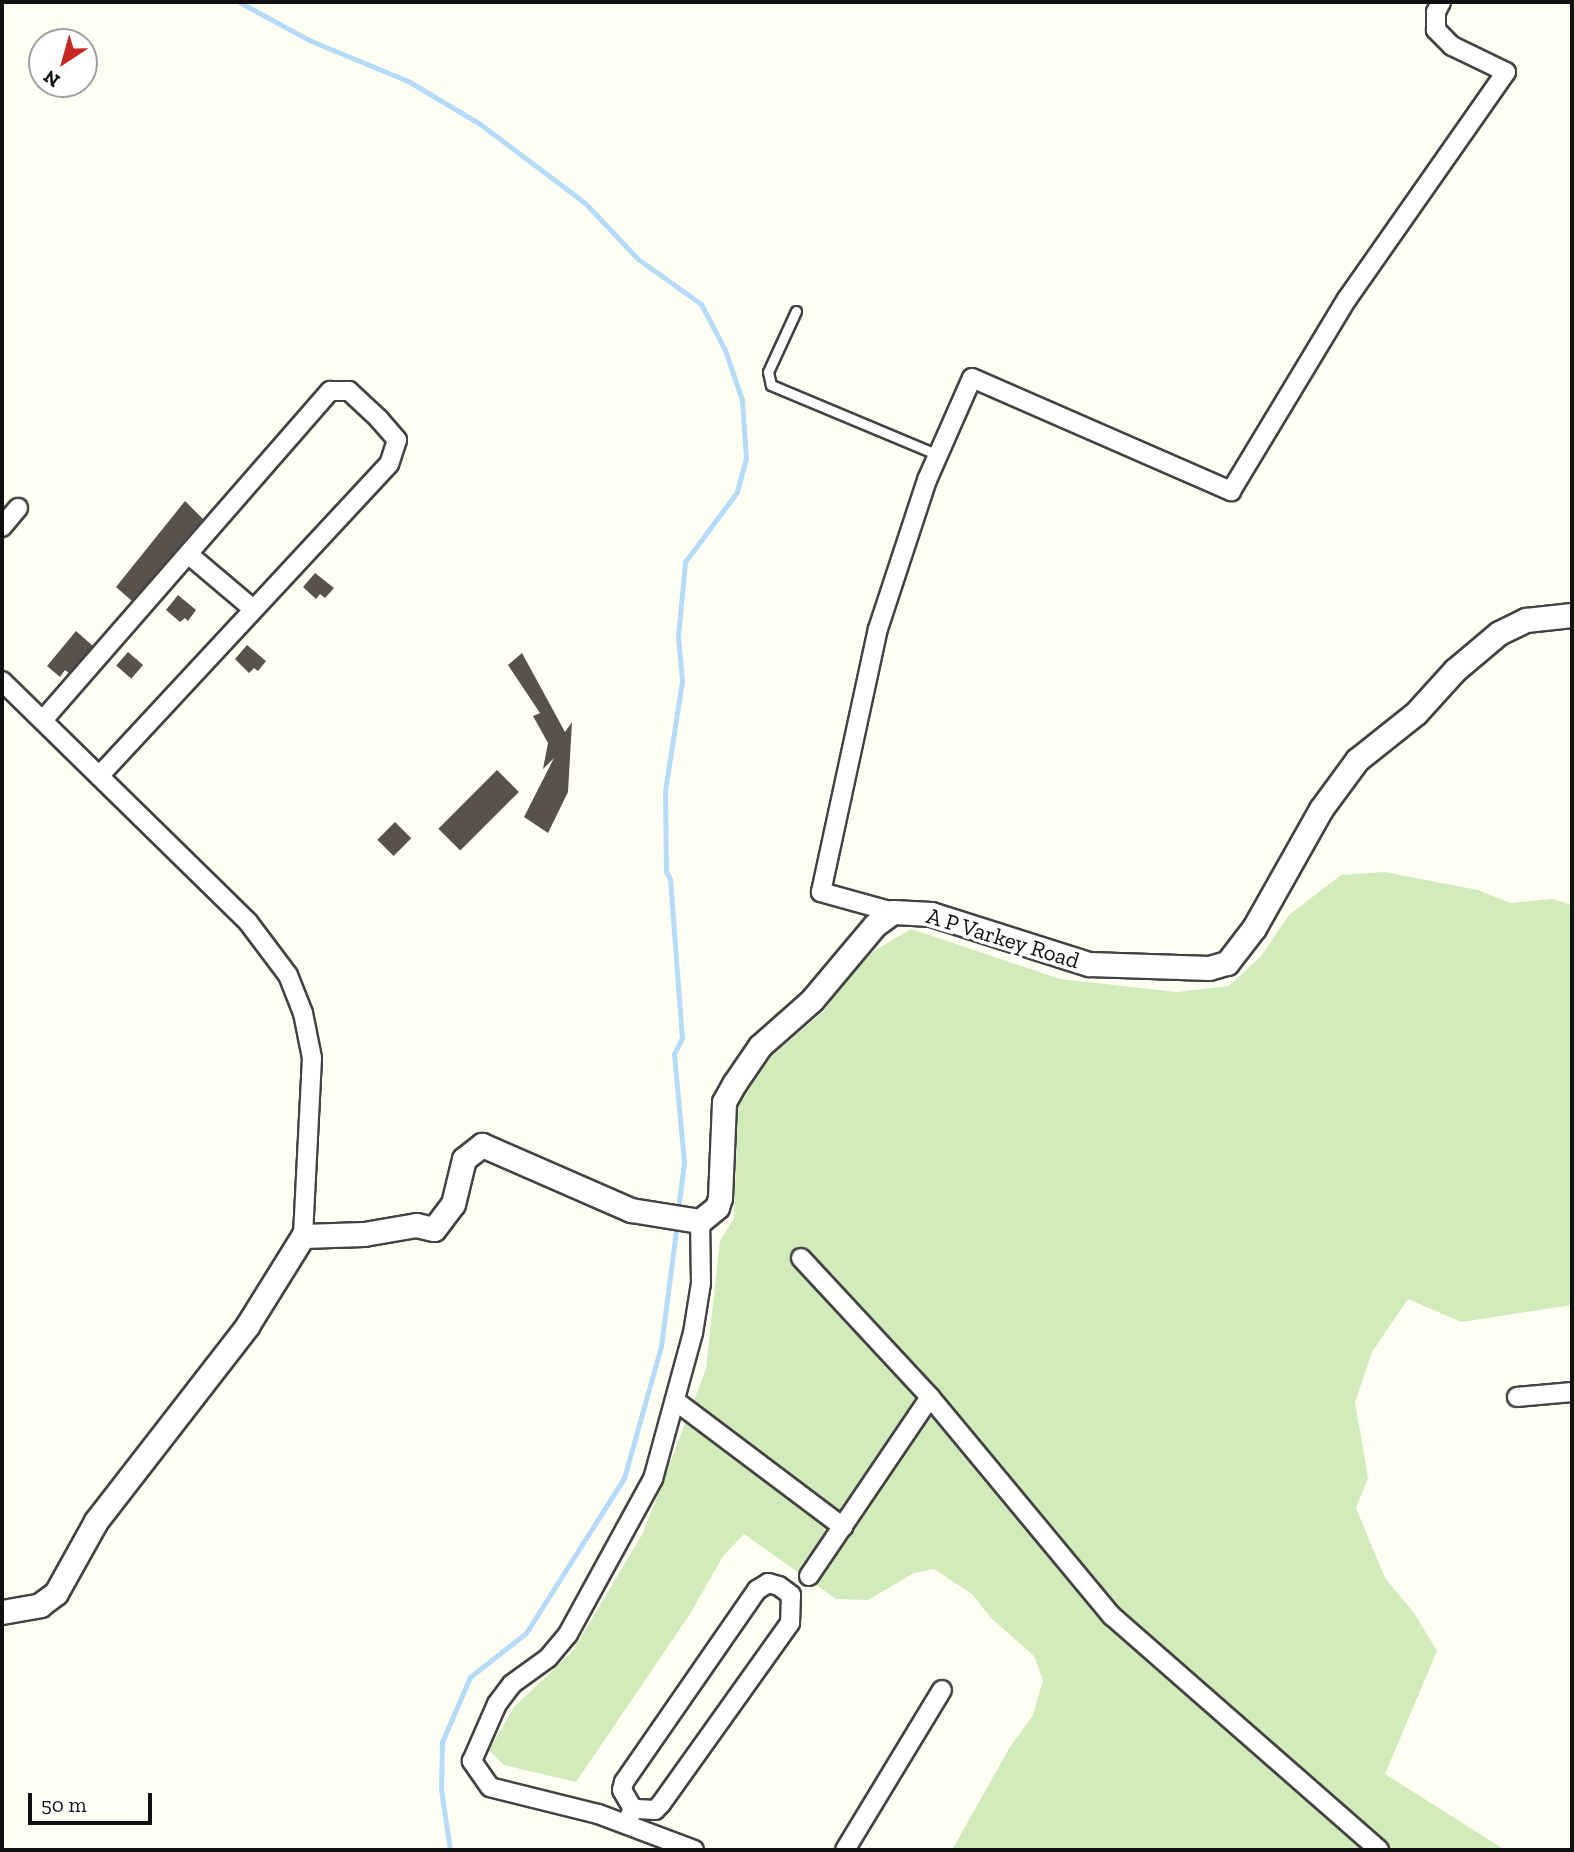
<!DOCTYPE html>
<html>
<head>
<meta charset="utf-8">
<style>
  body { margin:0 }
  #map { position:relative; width:1574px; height:1852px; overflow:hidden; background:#fffef3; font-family:"Zilla Slab",serif }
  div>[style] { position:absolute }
  .green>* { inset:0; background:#d1ebbb }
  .stream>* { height:5px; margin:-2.5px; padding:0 2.5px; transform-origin:2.5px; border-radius:2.5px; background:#b6dbf8 }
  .building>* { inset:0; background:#59524c; transform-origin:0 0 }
  .roads { filter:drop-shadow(2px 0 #434343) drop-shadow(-2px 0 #434343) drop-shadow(0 2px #434343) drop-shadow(0 -2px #434343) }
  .service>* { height:9px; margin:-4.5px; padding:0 4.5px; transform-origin:4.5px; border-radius:4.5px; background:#fff }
  .minor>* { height:18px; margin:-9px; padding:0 9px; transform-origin:9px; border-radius:9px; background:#fff }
  .tertiary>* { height:23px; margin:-11.5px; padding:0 11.5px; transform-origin:11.5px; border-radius:11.5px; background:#fff }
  span { translate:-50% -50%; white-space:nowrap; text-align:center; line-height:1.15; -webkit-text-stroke:7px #fff; paint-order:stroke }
  .street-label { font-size:23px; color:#101010 }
  .frame { position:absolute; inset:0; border:4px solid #101010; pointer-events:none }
  .north { position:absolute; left:28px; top:28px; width:70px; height:70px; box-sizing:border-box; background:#fff; border:2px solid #9f9f9f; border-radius:50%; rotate:216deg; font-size:19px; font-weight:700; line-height:28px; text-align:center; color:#101010 }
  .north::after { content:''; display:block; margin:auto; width:24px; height:32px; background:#c52723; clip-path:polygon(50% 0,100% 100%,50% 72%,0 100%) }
  .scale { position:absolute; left:28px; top:1793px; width:124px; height:32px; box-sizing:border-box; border:4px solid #101010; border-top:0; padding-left:9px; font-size:21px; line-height:24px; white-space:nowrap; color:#101010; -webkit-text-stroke:5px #fff; paint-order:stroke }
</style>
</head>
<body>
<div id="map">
  <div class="green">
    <i style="clip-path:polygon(1384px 872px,1478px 890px,1510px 903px,1552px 899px,1572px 905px,1572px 1305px,1461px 1322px,1408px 1299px,1372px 1352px,1355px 1402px,1368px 1478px,1356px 1508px,1385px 1578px,1414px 1613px,1437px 1651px,1385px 1774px,1505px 1850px,952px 1850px,1010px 1747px,1033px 1715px,1043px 1680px,1034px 1656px,991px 1618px,972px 1594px,934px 1569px,914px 1573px,868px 1600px,836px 1599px,744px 1534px,723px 1556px,690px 1614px,576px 1782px,504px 1765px,489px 1750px,514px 1707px,572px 1652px,643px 1533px,706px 1369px,720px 1241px,734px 1218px,738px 1104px,769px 1058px,823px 1012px,849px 975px,874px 951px,911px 929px,1060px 979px,1177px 992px,1229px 986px,1261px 956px,1289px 915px,1341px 875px)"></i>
  </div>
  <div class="stream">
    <i style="left:239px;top:2px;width:80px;rotate:28.5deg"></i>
    <i style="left:309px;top:40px;width:107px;rotate:22.5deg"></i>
    <i style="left:408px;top:81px;width:84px;rotate:30.8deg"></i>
    <i style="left:480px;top:124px;width:131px;rotate:37deg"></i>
    <i style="left:585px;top:203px;width:77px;rotate:46.6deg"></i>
    <i style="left:638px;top:259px;width:77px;rotate:35.5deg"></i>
    <i style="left:701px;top:304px;width:52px;rotate:62.4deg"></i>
    <i style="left:725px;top:350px;width:53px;rotate:71.2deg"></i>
    <i style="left:742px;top:400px;width:58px;rotate:86.1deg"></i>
    <i style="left:746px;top:458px;width:35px;rotate:105deg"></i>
    <i style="left:737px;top:492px;width:87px;rotate:126.6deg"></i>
    <i style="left:685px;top:562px;width:75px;rotate:95.3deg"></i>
    <i style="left:678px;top:637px;width:44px;rotate:84.8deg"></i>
    <i style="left:682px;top:681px;width:111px;rotate:98.8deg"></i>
    <i style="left:665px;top:791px;width:80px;rotate:89.3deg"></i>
    <i style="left:666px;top:871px;width:9px;rotate:63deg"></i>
    <i style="left:670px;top:879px;width:159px;rotate:85.7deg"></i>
    <i style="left:682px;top:1038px;width:18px;rotate:117deg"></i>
    <i style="left:674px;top:1054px;width:108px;rotate:84.7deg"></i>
    <i style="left:684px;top:1162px;width:48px;rotate:97.1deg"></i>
    <i style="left:450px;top:1850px;width:62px;rotate:-98.4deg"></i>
    <i style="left:441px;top:1789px;width:47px;rotate:-88.8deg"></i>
    <i style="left:442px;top:1742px;width:71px;rotate:-66.7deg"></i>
    <i style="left:470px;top:1677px;width:71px;rotate:-38.2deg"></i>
    <i style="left:526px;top:1633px;width:183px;rotate:-57.7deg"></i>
    <i style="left:624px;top:1478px;width:137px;rotate:-74.3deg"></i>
    <i style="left:661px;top:1346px;width:124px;rotate:-82.6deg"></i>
  </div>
  <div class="building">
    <i style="clip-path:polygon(185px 501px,203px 519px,132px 601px,116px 587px)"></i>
    <i style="clip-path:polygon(315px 573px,334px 588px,325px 598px,320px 594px,316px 599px,303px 587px)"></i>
    <i style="clip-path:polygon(178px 595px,196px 610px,188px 621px,185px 618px,180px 622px,166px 610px)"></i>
    <i style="clip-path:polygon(76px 631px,93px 646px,69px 673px,65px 670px,60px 677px,47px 666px)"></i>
    <i style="clip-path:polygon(247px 645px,266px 661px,258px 671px,254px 668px,249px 673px,235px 659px)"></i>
    <i style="left:128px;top:652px;width:20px;height:18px;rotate:41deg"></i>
    <i style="clip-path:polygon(522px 653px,565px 732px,572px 722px,568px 792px,548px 833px,524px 817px,554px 758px,543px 769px,548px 743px,533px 716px,540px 713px,508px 665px)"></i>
    <i style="left:497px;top:770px;width:31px;height:83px;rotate:45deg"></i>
    <i style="left:395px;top:822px;width:23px;height:25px;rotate:45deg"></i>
  </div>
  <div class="roads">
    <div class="service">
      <i style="left:796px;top:311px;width:67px;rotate:114.7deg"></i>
      <i style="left:768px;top:372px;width:13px;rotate:77deg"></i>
      <i style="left:771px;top:385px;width:181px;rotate:22.7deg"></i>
    </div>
    <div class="minor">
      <i style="left:2px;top:527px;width:25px;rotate:-50deg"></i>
      <i style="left:188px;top:554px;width:85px;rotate:40.2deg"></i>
      <i style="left:2px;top:681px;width:344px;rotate:44.4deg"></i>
      <i style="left:248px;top:922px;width:66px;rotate:53deg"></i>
      <i style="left:288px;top:975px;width:41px;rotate:68.5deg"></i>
      <i style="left:303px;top:1013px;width:46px;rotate:78.7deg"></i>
      <i style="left:312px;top:1058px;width:178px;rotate:92.9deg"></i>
      <i style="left:43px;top:720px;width:437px;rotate:-48.9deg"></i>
      <i style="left:330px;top:391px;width:19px"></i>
      <i style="left:349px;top:391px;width:40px;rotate:43deg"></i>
      <i style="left:378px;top:418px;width:29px;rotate:49deg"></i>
      <i style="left:397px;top:440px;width:25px;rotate:108deg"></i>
      <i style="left:389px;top:464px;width:426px;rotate:132.9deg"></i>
      <i style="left:893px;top:912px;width:75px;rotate:-164.5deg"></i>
      <i style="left:821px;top:892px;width:269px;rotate:-77.8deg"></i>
      <i style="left:878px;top:629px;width:157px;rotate:-71.8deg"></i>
      <i style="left:927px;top:480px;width:111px;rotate:-66.2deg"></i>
      <i style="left:972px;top:378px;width:283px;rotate:23.6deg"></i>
      <i style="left:1231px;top:491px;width:224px;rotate:-58.9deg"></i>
      <i style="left:1347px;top:299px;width:277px;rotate:-55deg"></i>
      <i style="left:1506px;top:72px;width:60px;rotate:-154.3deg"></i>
      <i style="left:1452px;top:46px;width:23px;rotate:-135deg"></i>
      <i style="left:1436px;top:30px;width:18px;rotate:-90deg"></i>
      <i style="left:1436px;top:12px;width:11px;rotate:-63deg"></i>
      <i style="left:801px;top:1258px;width:190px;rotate:47.1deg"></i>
      <i style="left:930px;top:1397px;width:285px;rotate:50.3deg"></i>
      <i style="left:1112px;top:1616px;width:355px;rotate:41.2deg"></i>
      <i style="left:1517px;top:1397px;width:55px;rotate:-5.2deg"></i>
      <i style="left:677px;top:1402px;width:208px;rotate:37deg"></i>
      <i style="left:809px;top:1576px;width:216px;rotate:-55.9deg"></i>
      <i style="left:626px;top:1824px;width:17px;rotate:-65deg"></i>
      <i style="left:633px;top:1809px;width:22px;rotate:-120deg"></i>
      <i style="left:622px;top:1790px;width:8px;rotate:-76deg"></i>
      <i style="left:624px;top:1782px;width:234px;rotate:-55.3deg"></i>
      <i style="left:757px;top:1590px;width:13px;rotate:-32deg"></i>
      <i style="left:768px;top:1583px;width:11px;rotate:15deg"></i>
      <i style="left:779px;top:1586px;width:15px;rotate:37deg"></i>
      <i style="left:791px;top:1595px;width:28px;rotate:92deg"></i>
      <i style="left:790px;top:1623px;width:222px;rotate:125.5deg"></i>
      <i style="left:661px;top:1804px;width:8px;rotate:135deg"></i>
      <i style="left:655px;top:1810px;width:22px;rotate:-177deg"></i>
      <i style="left:694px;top:1850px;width:103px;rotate:-159.4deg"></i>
      <i style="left:598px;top:1814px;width:111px;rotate:-166deg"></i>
      <i style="left:490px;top:1787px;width:32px;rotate:-125deg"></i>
      <i style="left:472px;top:1761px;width:62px;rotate:-66.3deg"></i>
      <i style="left:497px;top:1704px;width:25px;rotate:-53deg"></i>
      <i style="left:512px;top:1684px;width:44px;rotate:-35.8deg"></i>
      <i style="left:548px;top:1658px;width:31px;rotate:-50deg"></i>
      <i style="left:568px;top:1634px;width:177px;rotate:-61.3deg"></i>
      <i style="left:653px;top:1479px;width:151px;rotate:-74.7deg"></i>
      <i style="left:693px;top:1333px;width:51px;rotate:-80.9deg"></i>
      <i style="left:701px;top:1283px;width:62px;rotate:-90.9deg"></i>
      <i style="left:845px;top:1850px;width:187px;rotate:-58.8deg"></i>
    </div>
    <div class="tertiary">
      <i style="left:2px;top:1612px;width:39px;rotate:-10deg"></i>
      <i style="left:40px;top:1605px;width:20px;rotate:-37deg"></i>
      <i style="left:56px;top:1593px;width:82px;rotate:-60.9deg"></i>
      <i style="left:96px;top:1521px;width:247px;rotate:-52.2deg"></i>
      <i style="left:247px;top:1326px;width:106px;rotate:-58.1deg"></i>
      <i style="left:303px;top:1236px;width:61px;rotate:-1.9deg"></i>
      <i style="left:364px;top:1234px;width:53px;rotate:-9.8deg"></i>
      <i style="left:416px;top:1225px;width:18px;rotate:13deg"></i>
      <i style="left:434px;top:1229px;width:31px;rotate:-53deg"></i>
      <i style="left:453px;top:1204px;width:46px;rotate:-76.3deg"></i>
      <i style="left:464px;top:1159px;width:23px;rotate:-38deg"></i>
      <i style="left:482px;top:1145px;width:163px;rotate:23.6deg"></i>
      <i style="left:631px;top:1210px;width:70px;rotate:9.1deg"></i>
      <i style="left:700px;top:1221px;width:22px;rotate:-39deg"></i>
      <i style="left:717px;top:1207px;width:9px;rotate:-72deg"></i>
      <i style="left:720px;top:1198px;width:96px;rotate:-87.6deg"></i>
      <i style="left:724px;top:1102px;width:21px;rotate:-61deg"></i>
      <i style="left:734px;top:1084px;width:46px;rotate:-55.6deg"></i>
      <i style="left:760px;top:1046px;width:69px;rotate:-41.5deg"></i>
      <i style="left:812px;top:1000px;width:98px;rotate:-50deg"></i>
      <i style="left:875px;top:925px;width:22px;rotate:-36deg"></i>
      <i style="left:893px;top:912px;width:38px;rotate:3deg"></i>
      <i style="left:931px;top:914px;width:166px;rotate:17.6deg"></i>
      <i style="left:1089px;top:964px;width:120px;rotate:1.9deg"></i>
      <i style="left:1209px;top:968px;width:19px;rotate:-16deg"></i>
      <i style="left:1227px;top:963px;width:44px;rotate:-52.4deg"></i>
      <i style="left:1254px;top:928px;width:137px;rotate:-60.6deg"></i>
      <i style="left:1321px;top:809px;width:61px;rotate:-53.7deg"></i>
      <i style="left:1357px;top:760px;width:75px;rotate:-38.5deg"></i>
      <i style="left:1416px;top:713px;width:58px;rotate:-47.8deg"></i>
      <i style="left:1455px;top:670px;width:57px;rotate:-40.1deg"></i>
      <i style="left:1499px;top:633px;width:30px;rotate:-26deg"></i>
      <i style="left:1526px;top:620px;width:46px;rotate:-6.2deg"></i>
    </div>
  </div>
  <div class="street-label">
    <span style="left:1003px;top:938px;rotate:17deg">A P Varkey Road</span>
  </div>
  <div class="frame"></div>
  <div class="north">N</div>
  <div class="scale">50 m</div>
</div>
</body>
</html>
